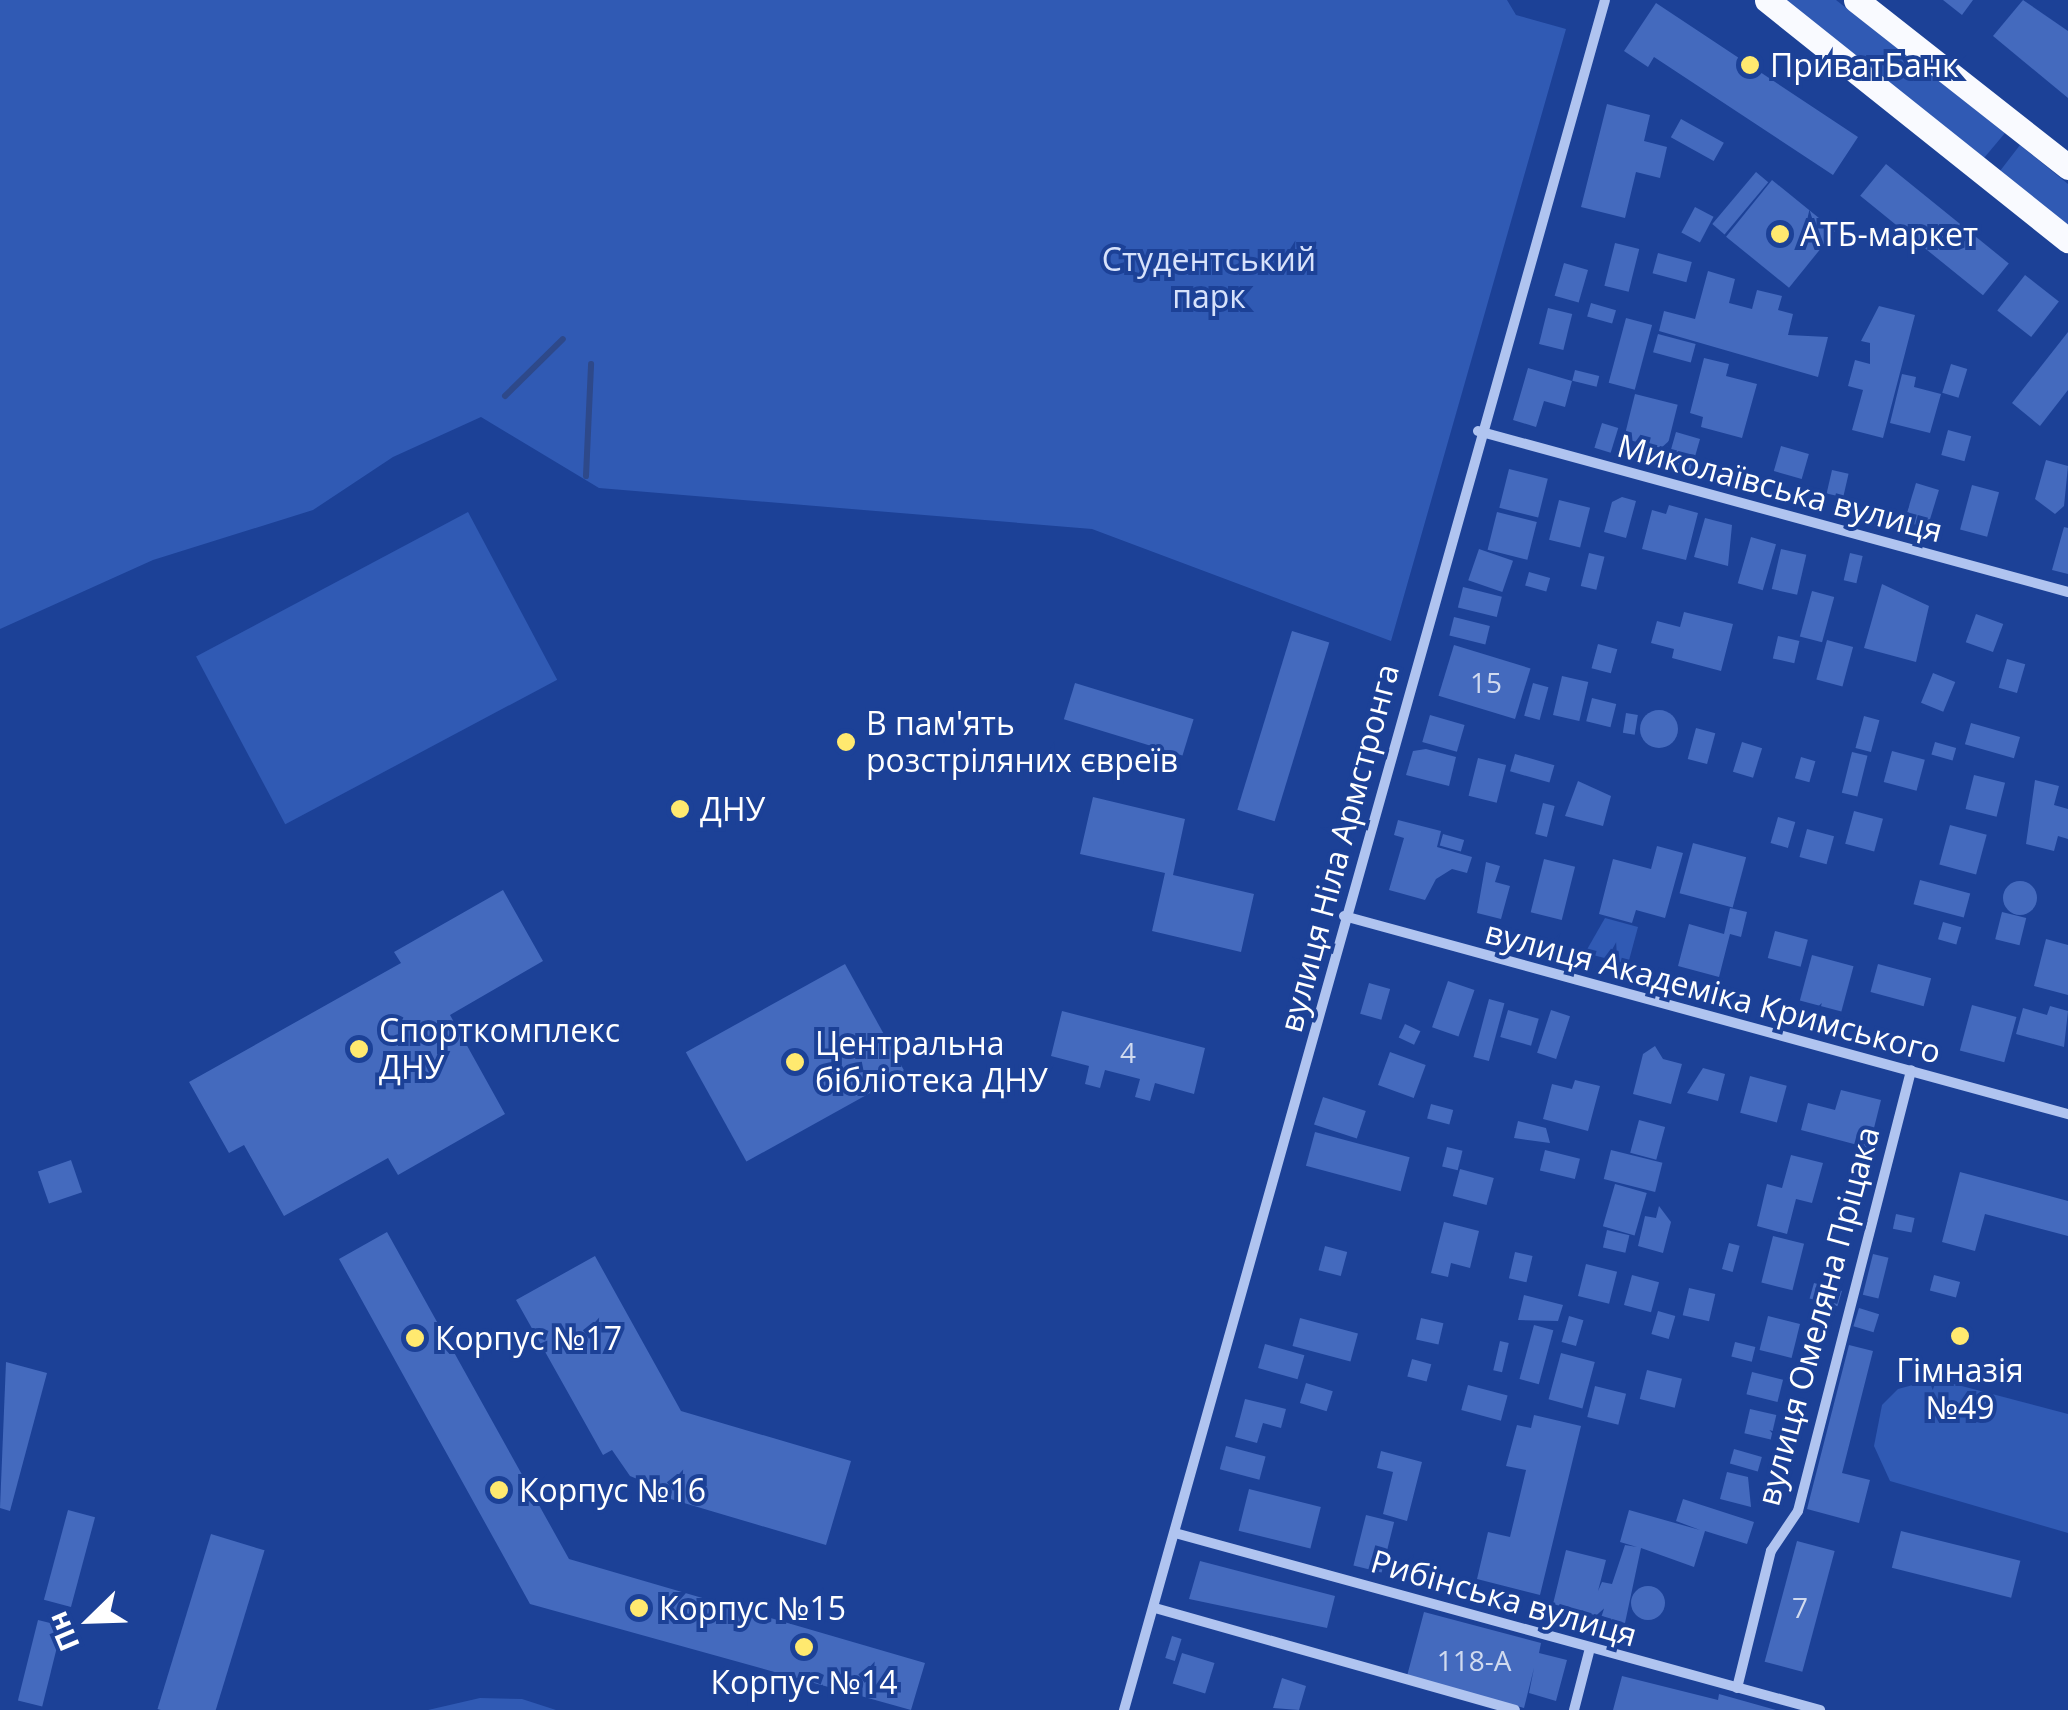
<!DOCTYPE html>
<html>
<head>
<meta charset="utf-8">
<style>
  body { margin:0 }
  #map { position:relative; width:2068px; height:1710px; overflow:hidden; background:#1c4197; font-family:"Open Sans",sans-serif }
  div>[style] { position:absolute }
  .green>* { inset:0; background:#305ab4; transform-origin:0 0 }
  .stream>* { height:6px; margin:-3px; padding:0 3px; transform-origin:3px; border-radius:3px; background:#2e498a }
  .building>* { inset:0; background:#446abe; transform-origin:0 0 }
  .round { border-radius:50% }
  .minor>* { height:10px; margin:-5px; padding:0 5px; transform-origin:5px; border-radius:5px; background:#b0c4f0 }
  .primary>* { height:25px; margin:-12.5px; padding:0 12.5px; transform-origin:12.5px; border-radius:12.5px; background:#f9faff }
  .dots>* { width:28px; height:28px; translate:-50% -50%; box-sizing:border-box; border:5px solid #1c4197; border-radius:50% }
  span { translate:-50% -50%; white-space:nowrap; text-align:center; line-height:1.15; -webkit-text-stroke:8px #1c4197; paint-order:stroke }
  .number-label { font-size:28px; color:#d0daef }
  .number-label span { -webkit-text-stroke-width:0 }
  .poi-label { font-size:32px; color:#fff }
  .left { translate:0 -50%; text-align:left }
  .park-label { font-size:32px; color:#d7e2fb }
  .street-label { font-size:32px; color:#fff }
  .north { position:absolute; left:40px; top:1570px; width:100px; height:100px; -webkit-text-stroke:8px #1c4197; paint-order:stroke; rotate:247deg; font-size:28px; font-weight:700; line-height:40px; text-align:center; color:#fff }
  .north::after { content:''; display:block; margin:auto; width:35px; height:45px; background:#fff; clip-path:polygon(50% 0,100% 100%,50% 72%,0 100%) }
</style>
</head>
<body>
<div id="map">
  <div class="green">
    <i style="clip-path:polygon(0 0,1507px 0,1516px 15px,1566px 29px,1391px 641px,1092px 529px,599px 488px,481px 417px,393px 457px,313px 510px,153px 560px,0 629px)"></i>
    <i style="clip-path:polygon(1784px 0,1836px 0,2005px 133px,1984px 158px)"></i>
    <i style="clip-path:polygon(2020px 145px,2068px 184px,2068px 226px,2000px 171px)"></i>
    <i style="left:468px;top:512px;width:190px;height:308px;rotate:62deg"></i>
    <i style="clip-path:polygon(1605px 918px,1638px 927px,1628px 964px,1585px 953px)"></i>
    <i style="clip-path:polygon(1935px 1379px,2068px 1414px,2068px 1533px,1890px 1481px,1874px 1446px,1882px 1405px,1898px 1389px)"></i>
    <i style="clip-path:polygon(480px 1698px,522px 1699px,556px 1710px,428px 1710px)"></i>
  </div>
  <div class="stream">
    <i style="left:505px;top:396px;width:81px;rotate:-44.5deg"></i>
    <i style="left:586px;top:476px;width:112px;rotate:-87.4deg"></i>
  </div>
  <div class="building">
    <i style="clip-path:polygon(1943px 0,1973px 0,1962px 15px)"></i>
    <i style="clip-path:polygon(2023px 0,2068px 31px,2068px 98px,1993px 36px)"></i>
    <i style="clip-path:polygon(1656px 3px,1858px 137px,1833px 175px,1654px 57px,1648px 67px,1624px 51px)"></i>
    <i style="clip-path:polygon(1607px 104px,1650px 115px,1644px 141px,1667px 147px,1660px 178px,1636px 172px,1625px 218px,1581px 207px)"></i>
    <i style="left:1681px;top:119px;width:49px;height:21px;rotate:29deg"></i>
    <i style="left:1886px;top:164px;width:158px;height:41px;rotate:39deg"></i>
    <i style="left:1756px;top:172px;width:16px;height:68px;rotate:40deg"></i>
    <i style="left:1772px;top:180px;width:81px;height:73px;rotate:39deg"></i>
    <i style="left:1695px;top:207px;width:21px;height:29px;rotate:28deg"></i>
    <i style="left:1615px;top:243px;width:25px;height:44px;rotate:14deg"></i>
    <i style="left:1658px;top:253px;width:35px;height:21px;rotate:15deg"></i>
    <i style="left:1564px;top:263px;width:25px;height:34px;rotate:16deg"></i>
    <i style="clip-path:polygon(1708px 271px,1735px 279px,1729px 303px,1752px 309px,1757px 290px,1782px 296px,1778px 310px,1793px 314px,1788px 335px,1828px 337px,1818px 377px,1659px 331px,1664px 311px,1695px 319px)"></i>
    <i style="left:2025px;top:275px;width:43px;height:45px;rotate:38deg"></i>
    <i style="left:1591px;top:303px;width:26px;height:14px;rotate:16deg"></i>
    <i style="clip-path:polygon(1879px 306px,1915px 315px,1883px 438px,1852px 430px,1863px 390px,1848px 386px,1855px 360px,1870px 364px,1870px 343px,1861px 341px)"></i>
    <i style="left:1548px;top:308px;width:25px;height:37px;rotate:14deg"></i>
    <i style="left:1626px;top:318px;width:27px;height:67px;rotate:15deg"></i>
    <i style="clip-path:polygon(2068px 332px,2068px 390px,2040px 426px,2012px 403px)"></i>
    <i style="left:1658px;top:334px;width:39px;height:19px;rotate:15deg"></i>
    <i style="clip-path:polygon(1704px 358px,1729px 364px,1726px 376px,1757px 384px,1742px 438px,1701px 427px,1703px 417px,1690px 413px)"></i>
    <i style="left:1951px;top:364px;width:17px;height:30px;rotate:17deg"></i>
    <i style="clip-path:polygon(1528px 368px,1572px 381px,1565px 407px,1544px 401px,1536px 427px,1513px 420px)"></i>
    <i style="left:1575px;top:370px;width:25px;height:11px;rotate:14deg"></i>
    <i style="clip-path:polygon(1902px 374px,1916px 377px,1914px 387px,1941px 394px,1930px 433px,1890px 423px)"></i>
    <i style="left:1635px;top:394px;width:44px;height:46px;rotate:14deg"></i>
    <i style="left:1602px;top:423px;width:17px;height:26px;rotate:17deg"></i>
    <i style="left:1948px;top:430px;width:24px;height:26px;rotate:15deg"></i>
    <i style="left:1676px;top:432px;width:25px;height:34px;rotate:16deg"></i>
    <i style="left:1781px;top:446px;width:29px;height:26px;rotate:16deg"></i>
    <i style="clip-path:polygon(2046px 460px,2068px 466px,2064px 506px,2055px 514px,2035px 499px)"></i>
    <i style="left:1509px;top:469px;width:40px;height:40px;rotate:14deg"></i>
    <i style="left:1832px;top:470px;width:17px;height:24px;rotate:13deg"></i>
    <i style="left:1916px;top:483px;width:24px;height:40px;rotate:17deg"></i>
    <i style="left:1972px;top:485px;width:28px;height:46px;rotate:15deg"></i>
    <i style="clip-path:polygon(1622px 497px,1636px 501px,1626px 538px,1604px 532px,1612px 502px)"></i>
    <i style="left:1559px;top:500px;width:32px;height:41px;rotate:14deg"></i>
    <i style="clip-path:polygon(1669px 505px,1698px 513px,1686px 560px,1642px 549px,1652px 510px,1666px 514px)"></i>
    <i style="left:1497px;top:512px;width:41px;height:39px;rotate:14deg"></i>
    <i style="clip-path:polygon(1705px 518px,1732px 525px,1728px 566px,1694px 557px)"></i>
    <i style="clip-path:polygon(2064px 527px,2068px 528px,2068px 574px,2052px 570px)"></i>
    <i style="left:1751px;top:537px;width:26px;height:48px;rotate:16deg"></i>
    <i style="left:1479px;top:549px;width:36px;height:33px;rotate:19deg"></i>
    <i style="left:1781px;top:549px;width:26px;height:41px;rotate:13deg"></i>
    <i style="left:1589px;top:553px;width:16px;height:34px;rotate:14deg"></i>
    <i style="left:1850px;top:553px;width:13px;height:28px;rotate:13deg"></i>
    <i style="left:1529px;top:572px;width:22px;height:14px;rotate:16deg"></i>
    <i style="clip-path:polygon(1882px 584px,1929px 606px,1916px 662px,1864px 648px)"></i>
    <i style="left:1463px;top:587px;width:40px;height:21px;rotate:14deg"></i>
    <i style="left:1812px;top:591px;width:23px;height:47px;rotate:15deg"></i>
    <i style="clip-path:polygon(1684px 612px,1733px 624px,1721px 671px,1672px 658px,1674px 649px,1651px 643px,1657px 621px,1680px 627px)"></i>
    <i style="left:1976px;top:614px;width:29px;height:30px;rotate:20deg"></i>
    <i style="left:1454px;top:617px;width:37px;height:19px;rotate:14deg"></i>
    <i style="left:1292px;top:631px;width:39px;height:187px;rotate:17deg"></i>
    <i style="left:1778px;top:636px;width:22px;height:23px;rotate:13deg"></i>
    <i style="left:1827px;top:640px;width:27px;height:41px;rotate:15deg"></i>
    <i style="left:1598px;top:644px;width:20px;height:25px;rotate:15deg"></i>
    <i style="left:1454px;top:645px;width:80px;height:53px;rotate:17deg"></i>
    <i style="left:2007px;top:659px;width:19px;height:30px;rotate:16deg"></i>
    <i style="left:1933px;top:673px;width:24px;height:32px;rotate:22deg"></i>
    <i style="left:1562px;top:676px;width:27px;height:40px;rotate:13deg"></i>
    <i style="left:1075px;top:683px;width:124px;height:38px;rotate:17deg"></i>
    <i style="left:1533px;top:683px;width:16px;height:34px;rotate:15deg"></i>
    <i style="left:1592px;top:698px;width:25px;height:24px;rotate:14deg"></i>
    <i class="round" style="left:1640px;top:710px;width:38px;height:38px"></i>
    <i style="left:1626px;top:713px;width:12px;height:20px;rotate:9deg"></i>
    <i style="left:1430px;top:715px;width:36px;height:28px;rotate:16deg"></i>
    <i style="left:1864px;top:716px;width:16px;height:33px;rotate:15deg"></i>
    <i style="left:1971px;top:723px;width:51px;height:22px;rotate:16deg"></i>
    <i style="left:1696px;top:728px;width:20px;height:32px;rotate:15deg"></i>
    <i style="left:1742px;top:742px;width:21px;height:31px;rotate:17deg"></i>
    <i style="left:1935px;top:742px;width:22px;height:13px;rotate:16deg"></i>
    <i style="clip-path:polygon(1426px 749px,1456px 757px,1449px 786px,1406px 775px,1413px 751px)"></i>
    <i style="left:1892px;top:751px;width:34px;height:32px;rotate:15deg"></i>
    <i style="left:1852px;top:752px;width:16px;height:42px;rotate:14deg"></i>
    <i style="left:1515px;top:754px;width:41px;height:18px;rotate:16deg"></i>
    <i style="left:1801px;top:757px;width:15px;height:22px;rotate:16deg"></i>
    <i style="left:1478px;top:758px;width:29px;height:39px;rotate:14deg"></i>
    <i style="left:1974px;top:775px;width:32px;height:35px;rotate:14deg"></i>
    <i style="clip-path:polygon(2035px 780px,2059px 786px,2054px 805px,2068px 809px,2068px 839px,2058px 836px,2054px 851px,2026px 844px)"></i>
    <i style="clip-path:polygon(1578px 781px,1611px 796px,1603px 826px,1565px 816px)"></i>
    <i style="clip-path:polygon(1093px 797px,1185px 819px,1173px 875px,1254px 894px,1241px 952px,1152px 931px,1165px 873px,1080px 854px)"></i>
    <i style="left:1543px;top:803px;width:12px;height:32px;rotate:14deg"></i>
    <i style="left:1854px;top:811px;width:30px;height:34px;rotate:15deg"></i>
    <i style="left:1778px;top:817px;width:18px;height:27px;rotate:16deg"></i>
    <i style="clip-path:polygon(1398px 820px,1441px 831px,1437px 847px,1472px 857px,1467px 873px,1452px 869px,1436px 879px,1425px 900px,1389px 890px,1404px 838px,1394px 835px)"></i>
    <i style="left:1950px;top:825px;width:38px;height:41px;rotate:15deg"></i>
    <i style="left:1807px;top:829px;width:28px;height:29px;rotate:15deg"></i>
    <i style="left:1443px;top:834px;width:22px;height:12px;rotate:16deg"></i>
    <i style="left:1693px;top:843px;width:55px;height:52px;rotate:15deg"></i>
    <i style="clip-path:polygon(1657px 846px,1683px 853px,1665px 918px,1636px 910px,1632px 923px,1599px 914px,1613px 859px,1651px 869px)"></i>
    <i style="left:1544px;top:859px;width:32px;height:55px;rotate:14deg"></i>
    <i style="clip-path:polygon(1486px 862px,1500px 866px,1495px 882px,1510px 886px,1501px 919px,1477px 913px)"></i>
    <i style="left:1920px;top:880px;width:52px;height:25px;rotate:15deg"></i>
    <i class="round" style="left:2003px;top:881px;width:34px;height:34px"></i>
    <i style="clip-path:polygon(503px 890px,543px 961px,450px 1015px,505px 1114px,398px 1175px,388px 1158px,284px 1216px,244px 1145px,229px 1153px,189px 1082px,401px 963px,394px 952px)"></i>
    <i style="clip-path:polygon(1730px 908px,1747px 912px,1741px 937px,1730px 934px,1719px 977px,1678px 966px,1689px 924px,1724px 934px)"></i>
    <i style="left:2002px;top:912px;width:25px;height:28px;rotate:14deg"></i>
    <i style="left:1943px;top:922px;width:19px;height:18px;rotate:16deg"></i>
    <i style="left:1775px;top:931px;width:34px;height:28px;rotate:15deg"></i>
    <i style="clip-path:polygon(2046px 939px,2068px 945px,2068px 995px,2034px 986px)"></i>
    <i style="left:1812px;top:955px;width:43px;height:47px;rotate:15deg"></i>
    <i style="left:845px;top:964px;width:125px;height:182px;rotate:61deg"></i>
    <i style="left:1878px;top:964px;width:55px;height:29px;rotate:15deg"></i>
    <i style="left:1448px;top:981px;width:28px;height:49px;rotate:19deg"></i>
    <i style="left:1369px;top:983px;width:22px;height:32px;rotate:16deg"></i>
    <i style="left:1489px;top:999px;width:16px;height:60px;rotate:15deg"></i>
    <i style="left:1972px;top:1005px;width:46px;height:47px;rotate:15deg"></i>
    <i style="clip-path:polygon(2050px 1006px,2068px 1011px,2064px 1047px,2016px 1034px,2023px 1008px,2047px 1015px)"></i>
    <i style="left:1508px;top:1010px;width:32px;height:28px;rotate:16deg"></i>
    <i style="left:1551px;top:1010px;width:20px;height:45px;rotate:18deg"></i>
    <i style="clip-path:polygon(1062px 1011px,1205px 1048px,1194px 1094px,1155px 1083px,1150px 1101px,1135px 1097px,1140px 1079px,1105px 1070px,1100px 1088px,1085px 1084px,1089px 1066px,1051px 1056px)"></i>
    <i style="left:1405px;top:1024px;width:17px;height:15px;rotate:25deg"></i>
    <i style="clip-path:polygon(1655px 1046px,1663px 1059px,1682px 1064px,1671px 1104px,1633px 1094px,1643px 1054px)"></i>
    <i style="left:1390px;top:1052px;width:38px;height:35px;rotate:20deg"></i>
    <i style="clip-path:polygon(1703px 1068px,1725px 1074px,1718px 1101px,1687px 1093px)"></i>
    <i style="left:1750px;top:1076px;width:38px;height:38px;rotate:15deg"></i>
    <i style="clip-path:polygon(1575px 1080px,1600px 1086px,1588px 1131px,1543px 1119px,1552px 1084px,1572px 1089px)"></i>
    <i style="clip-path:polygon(1841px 1090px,1881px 1100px,1869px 1148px,1801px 1130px,1808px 1103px,1835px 1110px)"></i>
    <i style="left:1323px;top:1097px;width:45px;height:29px;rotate:18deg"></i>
    <i style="left:1431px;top:1104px;width:23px;height:15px;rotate:15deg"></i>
    <i style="left:1639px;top:1120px;width:27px;height:34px;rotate:15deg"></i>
    <i style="clip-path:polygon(1518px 1121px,1546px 1128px,1550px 1143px,1514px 1138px)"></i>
    <i style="left:1315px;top:1132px;width:98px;height:35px;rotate:15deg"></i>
    <i style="left:1447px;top:1147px;width:16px;height:20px;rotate:14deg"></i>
    <i style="left:1545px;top:1150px;width:36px;height:21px;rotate:14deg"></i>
    <i style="left:1611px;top:1150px;width:53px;height:30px;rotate:14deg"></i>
    <i style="clip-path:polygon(1791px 1155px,1823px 1163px,1812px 1203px,1796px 1199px,1787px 1234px,1757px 1226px,1767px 1184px,1782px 1188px)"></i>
    <i style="left:71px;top:1160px;width:34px;height:35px;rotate:71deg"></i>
    <i style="left:1460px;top:1169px;width:35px;height:28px;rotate:15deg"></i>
    <i style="clip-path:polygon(1960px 1172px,2068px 1201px,2068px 1236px,1985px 1214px,1975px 1251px,1942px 1242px)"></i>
    <i style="left:1615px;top:1184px;width:33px;height:44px;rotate:16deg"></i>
    <i style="clip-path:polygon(1659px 1206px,1671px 1222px,1663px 1253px,1638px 1246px,1645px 1216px,1656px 1218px)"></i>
    <i style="left:1896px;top:1214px;width:19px;height:15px;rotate:12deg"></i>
    <i style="clip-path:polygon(1444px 1222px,1479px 1231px,1470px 1268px,1451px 1263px,1448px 1277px,1431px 1273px)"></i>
    <i style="left:1607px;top:1230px;width:23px;height:18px;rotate:13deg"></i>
    <i style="clip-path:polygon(387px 1232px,569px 1559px,925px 1663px,911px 1710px,530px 1604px,339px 1259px)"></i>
    <i style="left:1773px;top:1236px;width:32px;height:48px;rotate:14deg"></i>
    <i style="left:1729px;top:1243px;width:11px;height:27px;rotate:15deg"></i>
    <i style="left:1325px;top:1246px;width:23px;height:25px;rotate:15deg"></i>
    <i style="left:1515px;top:1252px;width:18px;height:27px;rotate:13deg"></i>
    <i style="left:1873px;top:1254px;width:16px;height:42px;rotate:14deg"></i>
    <i style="clip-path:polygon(595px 1256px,681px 1411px,851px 1461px,826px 1545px,657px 1495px,659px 1488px,630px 1476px,612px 1450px,603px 1455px,516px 1300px)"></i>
    <i style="left:1586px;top:1264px;width:32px;height:33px;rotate:14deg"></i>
    <i style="left:1632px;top:1275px;width:28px;height:31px;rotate:15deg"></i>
    <i style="left:1934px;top:1275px;width:27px;height:16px;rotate:15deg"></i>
    <i style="left:1814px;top:1283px;width:29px;height:16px;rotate:16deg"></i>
    <i style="left:1689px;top:1288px;width:27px;height:28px;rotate:13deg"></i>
    <i style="clip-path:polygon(1524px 1295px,1563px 1305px,1558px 1321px,1518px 1320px)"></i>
    <i style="left:1859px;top:1308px;width:21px;height:19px;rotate:17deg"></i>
    <i style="left:1658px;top:1311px;width:18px;height:24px;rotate:16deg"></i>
    <i style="left:1569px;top:1316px;width:15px;height:27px;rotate:16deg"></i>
    <i style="left:1768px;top:1316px;width:33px;height:35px;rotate:14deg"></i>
    <i style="left:1300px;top:1318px;width:60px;height:29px;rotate:15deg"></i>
    <i style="left:1421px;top:1318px;width:23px;height:22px;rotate:13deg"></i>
    <i style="left:1534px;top:1325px;width:20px;height:56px;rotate:15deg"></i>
    <i style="left:1500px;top:1341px;width:9px;height:30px;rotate:13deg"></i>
    <i style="left:1735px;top:1342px;width:21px;height:15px;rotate:14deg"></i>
    <i style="left:1265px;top:1344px;width:41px;height:25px;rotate:16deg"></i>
    <i style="clip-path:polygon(1849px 1345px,1873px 1351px,1842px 1473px,1870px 1480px,1859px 1523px,1807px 1509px)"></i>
    <i style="left:1561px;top:1353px;width:35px;height:48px;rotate:15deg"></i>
    <i style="left:1412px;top:1359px;width:20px;height:18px;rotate:15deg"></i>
    <i style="clip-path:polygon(6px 1362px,47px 1373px,10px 1511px,0 1508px)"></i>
    <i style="left:1647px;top:1370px;width:36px;height:30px;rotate:14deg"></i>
    <i style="left:1752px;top:1372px;width:32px;height:23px;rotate:14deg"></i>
    <i style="left:1306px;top:1383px;width:28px;height:21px;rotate:17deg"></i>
    <i style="left:1468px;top:1385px;width:41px;height:26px;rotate:15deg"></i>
    <i style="left:1595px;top:1386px;width:32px;height:32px;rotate:14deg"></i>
    <i style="clip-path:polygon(1245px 1399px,1286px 1409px,1281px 1428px,1263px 1423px,1257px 1443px,1235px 1437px)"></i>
    <i style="left:1750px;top:1409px;width:27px;height:25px;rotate:13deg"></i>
    <i style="clip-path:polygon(1534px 1415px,1581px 1426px,1540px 1595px,1477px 1579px,1488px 1532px,1510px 1537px,1526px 1470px,1506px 1466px,1517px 1425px,1531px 1428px)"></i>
    <i style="left:1226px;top:1446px;width:41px;height:24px;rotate:15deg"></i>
    <i style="left:1734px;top:1449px;width:29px;height:15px;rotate:16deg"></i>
    <i style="clip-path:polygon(1381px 1451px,1422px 1462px,1407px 1521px,1383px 1514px,1393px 1472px,1377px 1468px)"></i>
    <i style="clip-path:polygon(1727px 1472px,1748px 1477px,1751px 1507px,1720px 1499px)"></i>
    <i style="left:1249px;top:1489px;width:74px;height:43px;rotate:14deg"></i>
    <i style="clip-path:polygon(1683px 1499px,1754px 1522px,1747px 1544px,1705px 1531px,1694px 1567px,1641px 1548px,1625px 1623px,1553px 1604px,1566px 1550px,1606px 1560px,1598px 1591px,1602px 1582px,1612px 1584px,1625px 1545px,1637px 1547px,1620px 1542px,1629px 1510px,1700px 1530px,1676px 1521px)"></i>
    <i style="left:68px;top:1510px;width:28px;height:93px;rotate:15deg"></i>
    <i style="left:1366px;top:1515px;width:29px;height:52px;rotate:14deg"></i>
    <i style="left:1901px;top:1531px;width:123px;height:38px;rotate:14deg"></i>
    <i style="left:211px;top:1534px;width:56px;height:183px;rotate:17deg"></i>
    <i style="left:1797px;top:1541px;width:39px;height:125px;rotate:15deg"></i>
    <i style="clip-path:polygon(1200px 1561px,1335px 1596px,1327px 1628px,1189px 1599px)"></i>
    <i class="round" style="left:1631px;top:1586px;width:34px;height:34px"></i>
    <i style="clip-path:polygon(1424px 1612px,1541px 1643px,1539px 1653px,1567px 1660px,1556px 1701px,1529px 1693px,1534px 1668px,1524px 1708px,1407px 1676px)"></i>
    <i style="left:38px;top:1620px;width:25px;height:83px;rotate:14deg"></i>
    <i style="left:1172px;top:1636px;width:10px;height:23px;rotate:17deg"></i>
    <i style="left:1182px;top:1653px;width:34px;height:32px;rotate:17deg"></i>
    <i style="clip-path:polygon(1622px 1676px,1718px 1700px,1719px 1694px,1776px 1710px,1613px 1710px)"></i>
    <i style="clip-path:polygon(1282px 1678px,1306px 1686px,1299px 1710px,1273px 1708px)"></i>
  </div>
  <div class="minor">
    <i style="left:1478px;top:431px;width:612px;rotate:15.26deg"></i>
    <i style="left:1344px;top:916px;width:751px;rotate:15.3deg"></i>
    <i style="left:1175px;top:1533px;width:669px;rotate:15.35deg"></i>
    <i style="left:1155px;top:1608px;width:374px;rotate:15.8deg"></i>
    <i style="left:1737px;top:1688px;width:141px;rotate:-76.1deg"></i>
    <i style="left:1771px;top:1551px;width:48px;rotate:-56deg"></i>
    <i style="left:1798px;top:1511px;width:455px;rotate:-75.6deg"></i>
    <i style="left:1124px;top:1710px;width:1776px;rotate:-74.29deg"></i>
    <i style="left:1574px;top:1710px;width:64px;rotate:-75.5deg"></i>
  </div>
  <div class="primary">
    <i style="left:1767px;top:0;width:385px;rotate:38.6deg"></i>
    <i style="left:1856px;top:0;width:270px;rotate:38.2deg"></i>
  </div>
  <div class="dots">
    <i style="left:1750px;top:65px;background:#ffe96f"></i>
    <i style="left:1780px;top:234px;background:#ffe96f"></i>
    <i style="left:846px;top:742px;background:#ffe96f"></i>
    <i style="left:680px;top:809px;background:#ffe96f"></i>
    <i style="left:359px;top:1049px;background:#ffe96f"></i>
    <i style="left:795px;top:1062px;background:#ffe96f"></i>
    <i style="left:1960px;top:1336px;background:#ffe96f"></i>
    <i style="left:415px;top:1338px;background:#ffe96f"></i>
    <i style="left:499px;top:1490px;background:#ffe96f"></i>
    <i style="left:639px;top:1608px;background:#ffe96f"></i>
    <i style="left:804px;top:1647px;background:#ffe96f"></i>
  </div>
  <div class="number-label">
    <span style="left:1486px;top:682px">15</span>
    <span style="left:1128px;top:1052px">4</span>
    <span style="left:1800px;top:1607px">7</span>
    <span style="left:1474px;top:1660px">118-А</span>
  </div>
  <div class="poi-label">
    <span class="left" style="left:1770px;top:65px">ПриватБанк</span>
    <span class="left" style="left:1800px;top:234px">АТБ-маркет</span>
    <span class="left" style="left:866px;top:742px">В пам'ять<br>розстріляних євреїв</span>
    <span class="left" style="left:700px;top:809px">ДНУ</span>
    <span class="left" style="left:379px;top:1049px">Спорткомплекс<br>ДНУ</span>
    <span class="left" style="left:815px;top:1062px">Центральна<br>бібліотека ДНУ</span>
    <span class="left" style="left:435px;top:1338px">Корпус №17</span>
    <span style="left:1960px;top:1389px">Гімназія<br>№49</span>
    <span class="left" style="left:519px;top:1490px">Корпус №16</span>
    <span class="left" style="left:659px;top:1608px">Корпус №15</span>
    <span style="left:804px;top:1682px">Корпус №14</span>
  </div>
  <div class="park-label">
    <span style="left:1209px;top:278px">Студентський<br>парк</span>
  </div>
  <div class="street-label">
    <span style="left:1780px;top:488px;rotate:15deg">Миколаївська вулиця</span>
    <span style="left:1339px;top:848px;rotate:-75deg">вулиця Ніла Армстронга</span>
    <span style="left:1713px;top:992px;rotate:15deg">вулиця Академіка Кримського</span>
    <span style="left:1818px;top:1316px;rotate:-75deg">вулиця Омеляна Пріцака</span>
    <span style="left:1504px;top:1598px;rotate:16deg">Рибінська вулиця</span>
  </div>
  <div class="north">Пн</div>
</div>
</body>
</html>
